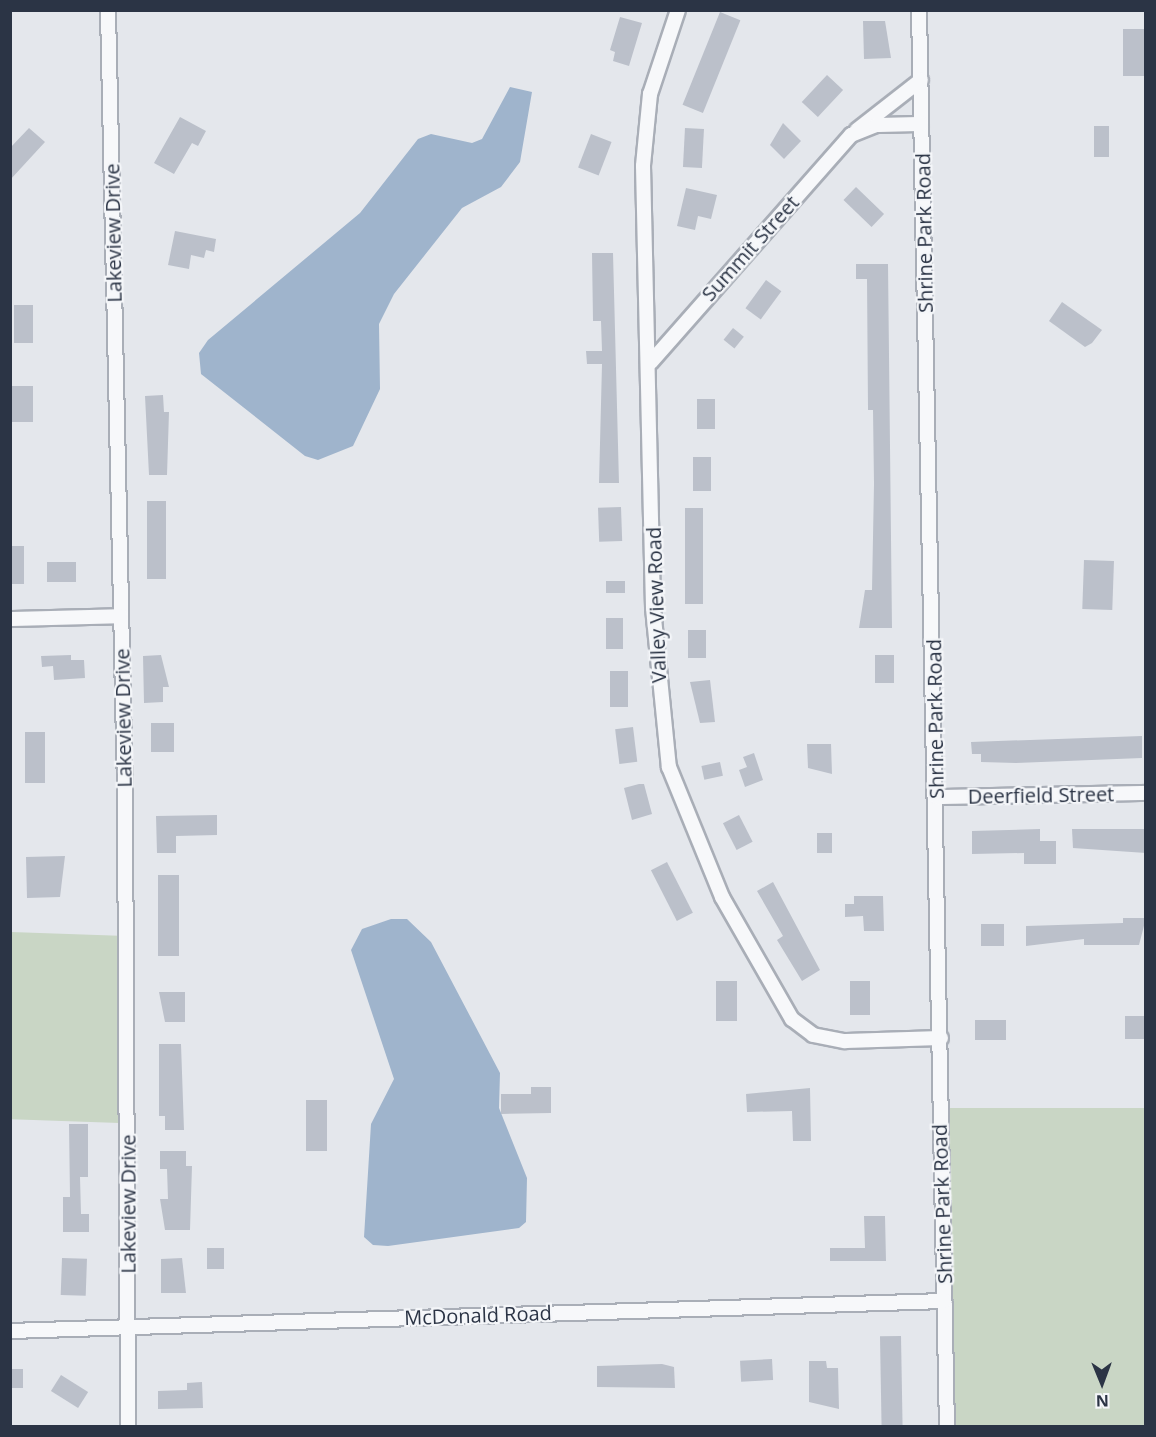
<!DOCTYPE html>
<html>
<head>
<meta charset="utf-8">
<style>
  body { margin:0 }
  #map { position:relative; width:1156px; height:1437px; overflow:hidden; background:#e4e7ec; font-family:"Open Sans",sans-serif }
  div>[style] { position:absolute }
  .green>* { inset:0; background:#c9d6c5; transform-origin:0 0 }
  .water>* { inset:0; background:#9fb4cc }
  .building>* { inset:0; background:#bbc0ca; transform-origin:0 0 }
  .roads { filter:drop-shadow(2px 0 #a9aeb7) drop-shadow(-2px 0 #a9aeb7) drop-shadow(0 2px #a9aeb7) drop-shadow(0 -2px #a9aeb7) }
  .minor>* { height:14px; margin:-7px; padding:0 7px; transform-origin:7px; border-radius:7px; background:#f7f8fa }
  span { translate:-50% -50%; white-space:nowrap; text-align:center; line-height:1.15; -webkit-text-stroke:4.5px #f4f6f9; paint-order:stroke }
  .street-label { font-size:20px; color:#2b3445 }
  .frame { position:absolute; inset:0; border:12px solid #2b3445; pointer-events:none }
  .north { position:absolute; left:1072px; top:1353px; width:60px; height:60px; -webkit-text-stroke:4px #f4f6f9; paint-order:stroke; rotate:179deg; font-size:16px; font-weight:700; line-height:24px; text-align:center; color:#2b3445 }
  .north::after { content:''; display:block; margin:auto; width:21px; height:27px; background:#2b3445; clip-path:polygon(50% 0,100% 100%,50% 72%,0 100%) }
</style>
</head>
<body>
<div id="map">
  <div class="green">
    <i style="left:11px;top:932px;width:115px;height:187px;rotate:2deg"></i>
    <i style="left:1145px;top:1108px;width:318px;height:206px;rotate:90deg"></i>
  </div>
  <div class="water">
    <i style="clip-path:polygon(510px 87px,532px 92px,520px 162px,501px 187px,462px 208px,394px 294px,379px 324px,380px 389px,353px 446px,318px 460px,305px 456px,201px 374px,199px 353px,208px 340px,360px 213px,418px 139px,431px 134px,472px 143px,482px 139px)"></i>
    <i style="clip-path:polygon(391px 919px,407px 919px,431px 942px,500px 1073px,499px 1108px,527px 1178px,526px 1222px,519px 1228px,388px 1246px,373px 1245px,364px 1237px,371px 1124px,394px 1079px,351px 950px,362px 929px)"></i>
  </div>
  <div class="building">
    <i style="left:720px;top:12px;width:22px;height:100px;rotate:22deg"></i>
    <i style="clip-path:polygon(620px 17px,642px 23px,629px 66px,613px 61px,615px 52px,610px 50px)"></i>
    <i style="clip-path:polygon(863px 21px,885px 21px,891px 58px,864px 59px)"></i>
    <i style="left:1146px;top:29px;width:47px;height:23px;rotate:90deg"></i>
    <i style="left:827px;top:75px;width:22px;height:37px;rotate:43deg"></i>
    <i style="clip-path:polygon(180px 117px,206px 131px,198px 146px,192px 143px,174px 174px,154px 163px)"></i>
    <i style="clip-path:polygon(783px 123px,801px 141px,784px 159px,770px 145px)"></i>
    <i style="left:1094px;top:126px;width:15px;height:31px"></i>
    <i style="clip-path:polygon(29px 128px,45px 142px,10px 180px,10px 148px)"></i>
    <i style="left:685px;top:128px;width:19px;height:39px;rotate:3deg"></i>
    <i style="left:591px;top:134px;width:22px;height:36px;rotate:21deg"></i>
    <i style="left:856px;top:187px;width:39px;height:18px;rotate:44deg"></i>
    <i style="clip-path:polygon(686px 188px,717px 195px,711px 219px,698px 216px,695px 230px,677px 226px)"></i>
    <i style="clip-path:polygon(175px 231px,216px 239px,214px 252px,206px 250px,204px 258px,191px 255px,189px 269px,168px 265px)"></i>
    <i style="clip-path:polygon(592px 253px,613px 253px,619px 483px,599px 483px,602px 364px,587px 364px,586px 351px,602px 351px,601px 321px,593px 321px)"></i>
    <i style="clip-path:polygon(856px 264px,888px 264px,892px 628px,859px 628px,865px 590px,872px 590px,874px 484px,873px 410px,868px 410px,867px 279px,856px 279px)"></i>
    <i style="left:766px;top:280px;width:19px;height:35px;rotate:36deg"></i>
    <i style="clip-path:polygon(1062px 302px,1102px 330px,1092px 343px,1085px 347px,1049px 321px)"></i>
    <i style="left:14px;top:305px;width:19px;height:38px"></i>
    <i style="left:733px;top:328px;width:14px;height:15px;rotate:39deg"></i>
    <i style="left:12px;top:386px;width:21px;height:36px"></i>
    <i style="clip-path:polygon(163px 395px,164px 412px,169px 412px,167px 475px,149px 475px,145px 396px)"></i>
    <i style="left:697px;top:399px;width:18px;height:30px"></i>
    <i style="left:693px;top:457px;width:18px;height:34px"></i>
    <i style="left:147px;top:501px;width:19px;height:78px"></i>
    <i style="left:621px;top:507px;width:34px;height:23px;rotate:88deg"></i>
    <i style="left:685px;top:508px;width:18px;height:96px"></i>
    <i style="left:10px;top:546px;width:14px;height:38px"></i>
    <i style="left:1084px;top:560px;width:30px;height:49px;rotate:2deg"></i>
    <i style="left:47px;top:562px;width:29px;height:20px"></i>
    <i style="left:606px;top:581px;width:19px;height:12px"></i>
    <i style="left:606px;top:618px;width:17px;height:31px"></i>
    <i style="left:688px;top:630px;width:18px;height:28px"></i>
    <i style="clip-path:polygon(71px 655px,71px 660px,84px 660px,85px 678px,54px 680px,53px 666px,42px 667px,41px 656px)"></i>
    <i style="clip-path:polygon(161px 655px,169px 687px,163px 687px,163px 702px,144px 703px,143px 656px)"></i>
    <i style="left:875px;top:655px;width:19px;height:28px"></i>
    <i style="left:610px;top:671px;width:18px;height:36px"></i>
    <i style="clip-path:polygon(710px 680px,715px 722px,700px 723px,690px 682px)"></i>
    <i style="left:174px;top:723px;width:29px;height:23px;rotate:90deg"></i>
    <i style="left:633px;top:727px;width:35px;height:18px;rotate:83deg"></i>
    <i style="left:25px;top:732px;width:20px;height:51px"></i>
    <i style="clip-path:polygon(1142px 736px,1142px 758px,1016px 763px,981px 762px,981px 754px,972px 754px,971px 742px)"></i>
    <i style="clip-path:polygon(807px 744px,831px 744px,832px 774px,808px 768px)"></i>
    <i style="clip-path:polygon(754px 753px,763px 780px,745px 787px,739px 770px,747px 767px,743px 757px)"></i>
    <i style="left:720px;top:762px;width:14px;height:19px;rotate:78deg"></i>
    <i style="clip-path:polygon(639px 784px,644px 784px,652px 814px,632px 820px,624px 788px)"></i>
    <i style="clip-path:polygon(217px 815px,217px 835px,176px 836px,176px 853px,157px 853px,156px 816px)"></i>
    <i style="left:739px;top:815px;width:30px;height:18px;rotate:63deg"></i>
    <i style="clip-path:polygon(1040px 829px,1040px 841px,1056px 841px,1056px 864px,1024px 864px,1024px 853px,972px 854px,972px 831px)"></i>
    <i style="clip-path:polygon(1072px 829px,1146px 829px,1146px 853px,1073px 848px)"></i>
    <i style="left:817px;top:833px;width:15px;height:20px"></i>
    <i style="clip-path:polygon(65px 856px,60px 897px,27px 898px,26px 857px)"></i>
    <i style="left:667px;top:862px;width:57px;height:18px;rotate:63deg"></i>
    <i style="left:158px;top:875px;width:21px;height:81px"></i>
    <i style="clip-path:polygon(773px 882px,820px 970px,802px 981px,777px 940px,783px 936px,757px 891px)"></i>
    <i style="clip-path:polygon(854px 896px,883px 896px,884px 931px,864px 931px,863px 916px,845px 917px,845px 904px,854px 904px)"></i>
    <i style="clip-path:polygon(1123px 918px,1146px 918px,1139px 945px,1084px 945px,1084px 939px,1026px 946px,1026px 926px,1123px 923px)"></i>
    <i style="left:1004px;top:924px;width:22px;height:23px;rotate:90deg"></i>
    <i style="left:716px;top:981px;width:21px;height:40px"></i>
    <i style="left:850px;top:981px;width:20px;height:34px"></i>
    <i style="clip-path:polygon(159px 992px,185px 992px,185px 1022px,165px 1022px)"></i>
    <i style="left:1125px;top:1016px;width:21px;height:23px"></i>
    <i style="left:1006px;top:1020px;width:20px;height:31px;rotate:90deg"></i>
    <i style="clip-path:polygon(159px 1044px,181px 1044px,184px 1130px,165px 1130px,165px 1116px,159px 1116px)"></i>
    <i style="clip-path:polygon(531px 1087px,551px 1087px,551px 1113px,501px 1114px,501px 1094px,531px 1094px)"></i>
    <i style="clip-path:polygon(810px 1088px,811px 1141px,793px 1141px,792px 1111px,747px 1112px,746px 1094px)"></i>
    <i style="left:306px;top:1100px;width:21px;height:51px"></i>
    <i style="clip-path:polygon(69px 1124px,88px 1124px,88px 1177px,80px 1177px,81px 1214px,89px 1214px,89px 1232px,63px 1232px,63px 1197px,70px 1197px)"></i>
    <i style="clip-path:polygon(160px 1151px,186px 1151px,186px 1166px,192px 1166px,190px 1230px,165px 1230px,160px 1199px,168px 1199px,167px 1169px,160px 1169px)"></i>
    <i style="clip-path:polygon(864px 1216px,885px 1216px,886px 1261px,830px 1261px,830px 1248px,865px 1248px)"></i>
    <i style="left:207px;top:1248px;width:17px;height:21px"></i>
    <i style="left:62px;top:1258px;width:25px;height:37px;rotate:2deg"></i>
    <i style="clip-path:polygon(182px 1258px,186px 1293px,161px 1293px,161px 1259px)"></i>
    <i style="left:901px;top:1336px;width:90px;height:21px;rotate:89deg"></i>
    <i style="left:772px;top:1359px;width:21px;height:32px;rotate:87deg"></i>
    <i style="clip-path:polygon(809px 1361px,826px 1361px,827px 1368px,838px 1368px,839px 1409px,809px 1402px)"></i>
    <i style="clip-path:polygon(662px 1364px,674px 1367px,675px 1388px,597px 1387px,597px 1366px)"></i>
    <i style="left:10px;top:1369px;width:13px;height:19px"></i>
    <i style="left:61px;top:1375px;width:32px;height:19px;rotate:32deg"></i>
    <i style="clip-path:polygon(202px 1382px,203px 1408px,158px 1409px,158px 1391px,187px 1390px,187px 1383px)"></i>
  </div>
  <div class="roads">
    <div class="minor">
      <i style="left:108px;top:10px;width:782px;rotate:88.75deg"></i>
      <i style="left:125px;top:792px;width:634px;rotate:89.73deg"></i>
      <i style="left:678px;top:10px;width:89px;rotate:108.4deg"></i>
      <i style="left:650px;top:94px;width:72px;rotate:95.6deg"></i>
      <i style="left:643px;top:166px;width:442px;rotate:88.7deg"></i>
      <i style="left:653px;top:608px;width:160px;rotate:84.3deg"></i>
      <i style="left:669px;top:767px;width:140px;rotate:67.8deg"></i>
      <i style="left:722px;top:897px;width:141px;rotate:60.2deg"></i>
      <i style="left:792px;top:1019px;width:26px;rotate:37deg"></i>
      <i style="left:813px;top:1035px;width:33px;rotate:11deg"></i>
      <i style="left:845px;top:1041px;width:96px;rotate:-1.8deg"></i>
      <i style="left:919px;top:10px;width:1416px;rotate:88.87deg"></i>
      <i style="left:857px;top:130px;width:81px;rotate:-38deg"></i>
      <i style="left:651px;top:362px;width:303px;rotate:-48.6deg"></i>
      <i style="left:851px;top:135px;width:27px;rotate:-22deg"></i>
      <i style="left:876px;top:125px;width:45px;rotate:-1.3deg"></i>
      <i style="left:10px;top:619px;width:111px;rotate:-1.5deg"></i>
      <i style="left:937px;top:797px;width:209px;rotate:-1.1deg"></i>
      <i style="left:10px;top:1331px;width:935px;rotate:-1.84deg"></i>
    </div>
  </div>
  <div class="street-label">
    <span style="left:113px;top:233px;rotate:-91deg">Lakeview Drive</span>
    <span style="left:924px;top:233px;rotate:-91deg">Shrine Park Road</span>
    <span style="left:750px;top:248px;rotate:-48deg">Summit Street</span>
    <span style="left:656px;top:605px;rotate:-92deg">Valley View Road</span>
    <span style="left:123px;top:718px;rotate:-91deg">Lakeview Drive</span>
    <span style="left:935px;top:719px;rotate:-91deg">Shrine Park Road</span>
    <span style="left:1041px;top:795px;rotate:-1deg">Deerfield Street</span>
    <span style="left:128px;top:1204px;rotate:-90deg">Lakeview Drive</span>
    <span style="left:942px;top:1204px;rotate:-92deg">Shrine Park Road</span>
    <span style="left:478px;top:1315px;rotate:-2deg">McDonald Road</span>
  </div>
  <div class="frame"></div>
  <div class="north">N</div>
</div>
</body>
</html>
